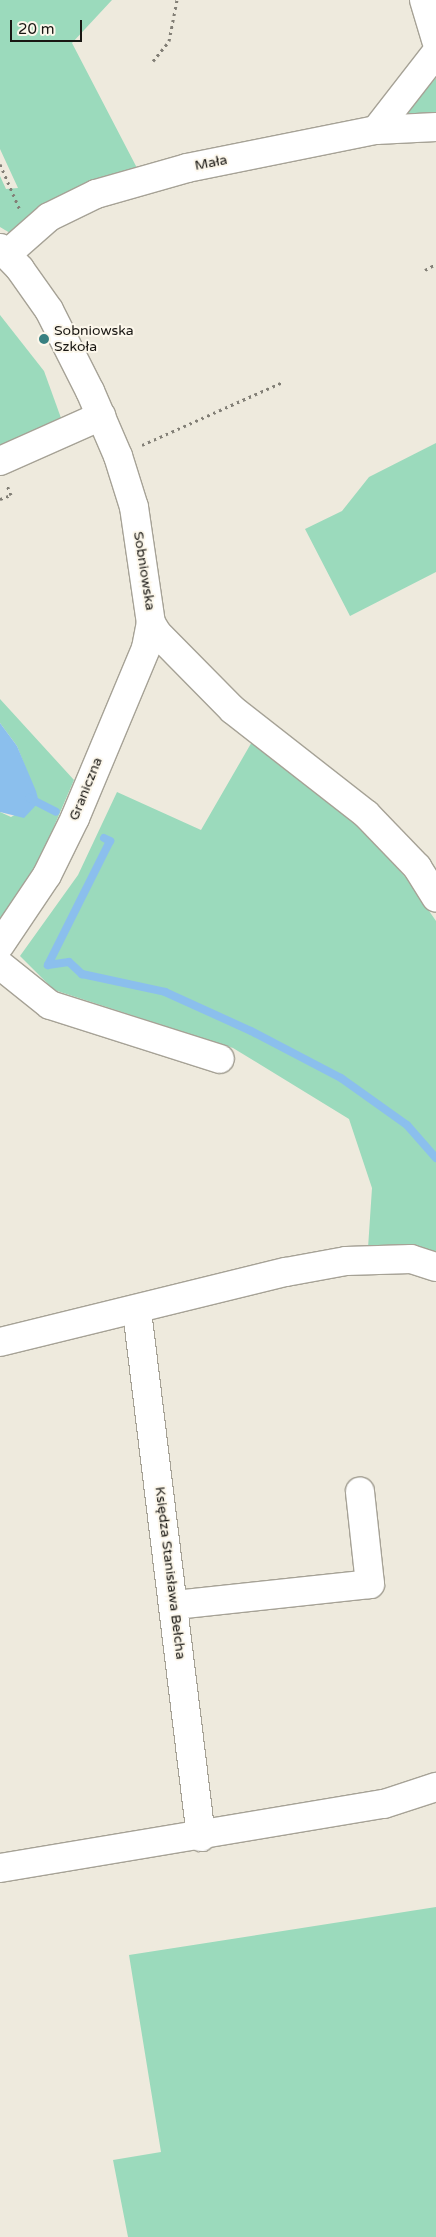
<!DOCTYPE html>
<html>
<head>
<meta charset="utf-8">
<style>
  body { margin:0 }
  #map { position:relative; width:436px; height:2237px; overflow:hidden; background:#eeeadd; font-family:"Varela Round",sans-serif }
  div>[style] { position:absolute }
  .green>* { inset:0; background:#9bdabc }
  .water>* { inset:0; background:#8bbfed }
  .stream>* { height:8px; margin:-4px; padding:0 4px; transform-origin:4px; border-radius:4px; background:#8bbfed }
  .path>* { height:3px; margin-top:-1.5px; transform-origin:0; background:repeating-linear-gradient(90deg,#827f76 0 2.5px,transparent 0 6.5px) }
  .roads { filter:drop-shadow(1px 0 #a6a296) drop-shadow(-1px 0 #a6a296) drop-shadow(0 1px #a6a296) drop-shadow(0 -1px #a6a296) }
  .minor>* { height:28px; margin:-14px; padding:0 14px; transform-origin:14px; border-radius:14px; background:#fff }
  .dots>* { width:14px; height:14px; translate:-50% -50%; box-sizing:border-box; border:2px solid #fcf7eb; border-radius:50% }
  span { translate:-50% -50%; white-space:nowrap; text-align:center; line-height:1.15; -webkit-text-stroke:4px #fcf7eb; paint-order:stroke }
  .street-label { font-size:14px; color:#191713 }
  .poi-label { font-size:14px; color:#191713 }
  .left { translate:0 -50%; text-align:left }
  .scale { position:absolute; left:10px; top:20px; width:72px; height:22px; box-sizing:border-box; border:2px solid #191713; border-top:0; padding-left:6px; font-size:15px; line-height:18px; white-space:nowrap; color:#191713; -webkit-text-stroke:4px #fcf7eb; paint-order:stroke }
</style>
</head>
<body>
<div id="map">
  <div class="green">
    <i style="clip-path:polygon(0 0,112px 0,72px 43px,137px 168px,72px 190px,10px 233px,0 227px,0 176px,6px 189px,18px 188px,0 149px)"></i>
    <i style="clip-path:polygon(436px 78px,436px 119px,403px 116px)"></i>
    <i style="clip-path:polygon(0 315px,44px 371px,61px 418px,0 448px)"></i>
    <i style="clip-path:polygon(436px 443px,436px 572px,350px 616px,305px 529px,342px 511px,369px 477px)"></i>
    <i style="clip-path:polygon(0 699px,74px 780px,43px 852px,0 925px,0 812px,11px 817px,39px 802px,17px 746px,0 723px)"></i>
    <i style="clip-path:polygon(253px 740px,357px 823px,407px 879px,436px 921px,436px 1253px,408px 1244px,368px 1248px,372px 1188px,349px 1119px,233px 1048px,54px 990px,20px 956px,78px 875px,117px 792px,201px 830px)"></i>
    <i style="clip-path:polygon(436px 1907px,436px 2237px,128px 2237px,113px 2160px,161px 2152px,129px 1955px)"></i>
  </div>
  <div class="water">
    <i style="clip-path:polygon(0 723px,17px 746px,36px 791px,39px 802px,24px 818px,0 812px)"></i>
  </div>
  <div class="stream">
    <i style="left:29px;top:798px;width:30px;rotate:27deg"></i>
    <i style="left:104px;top:838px;width:7px;rotate:27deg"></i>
    <i style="left:110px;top:841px;width:139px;rotate:116.6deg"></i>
    <i style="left:48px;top:965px;width:21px;rotate:-8deg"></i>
    <i style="left:69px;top:962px;width:18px;rotate:43deg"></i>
    <i style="left:82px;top:974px;width:85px;rotate:12.2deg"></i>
    <i style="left:165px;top:992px;width:94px;rotate:24.4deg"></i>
    <i style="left:251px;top:1031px;width:102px;rotate:27.6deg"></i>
    <i style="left:341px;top:1078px;width:81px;rotate:35.5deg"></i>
    <i style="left:407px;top:1125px;width:44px;rotate:48.7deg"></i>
  </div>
  <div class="path">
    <i style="left:153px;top:61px;width:26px;rotate:-51deg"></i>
    <i style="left:169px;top:41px;width:42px;rotate:-79deg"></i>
    <i style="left:0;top:164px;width:50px;rotate:66.5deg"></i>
    <i style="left:425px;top:270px;width:13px;rotate:-29deg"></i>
    <i style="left:142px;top:445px;width:154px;rotate:-24.1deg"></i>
    <i style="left:0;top:499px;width:12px;rotate:-20deg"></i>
    <i style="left:11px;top:495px;width:11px;rotate:-112deg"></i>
  </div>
  <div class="roads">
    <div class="minor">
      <i style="left:424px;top:0;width:42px;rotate:73.3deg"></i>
      <i style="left:376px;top:130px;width:98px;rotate:-52.1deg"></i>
      <i style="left:0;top:248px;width:29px;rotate:46deg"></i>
      <i style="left:20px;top:269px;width:50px;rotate:54.7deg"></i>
      <i style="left:49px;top:310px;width:91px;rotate:63.2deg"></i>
      <i style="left:90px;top:391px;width:71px;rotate:66.7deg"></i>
      <i style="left:118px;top:456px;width:53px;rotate:72.6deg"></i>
      <i style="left:134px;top:507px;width:117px;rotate:81.7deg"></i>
      <i style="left:151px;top:623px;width:12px;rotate:59deg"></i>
      <i style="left:157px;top:633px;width:108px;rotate:45.4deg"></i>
      <i style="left:233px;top:710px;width:169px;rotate:38deg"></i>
      <i style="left:366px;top:814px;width:74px;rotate:46.1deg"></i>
      <i style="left:417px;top:867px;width:36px;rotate:58deg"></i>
      <i style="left:7px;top:254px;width:56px;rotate:-41.4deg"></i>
      <i style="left:49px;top:217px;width:52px;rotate:-26.1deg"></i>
      <i style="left:96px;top:194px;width:95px;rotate:-15.9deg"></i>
      <i style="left:187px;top:168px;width:193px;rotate:-11.4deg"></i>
      <i style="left:376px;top:130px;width:60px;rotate:-2.9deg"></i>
      <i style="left:0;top:461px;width:111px;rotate:-24deg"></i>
      <i style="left:0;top:945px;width:84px;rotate:-56.1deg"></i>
      <i style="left:47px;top:875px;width:64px;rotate:-63.8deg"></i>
      <i style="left:75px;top:818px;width:184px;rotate:-67.3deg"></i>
      <i style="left:146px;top:648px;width:25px;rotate:-79deg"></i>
      <i style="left:0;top:965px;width:64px;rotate:38.7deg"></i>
      <i style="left:50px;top:1005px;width:178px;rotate:17.6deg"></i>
      <i style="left:137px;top:1311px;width:530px;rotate:83.06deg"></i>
      <i style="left:0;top:1342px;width:294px;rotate:-13.8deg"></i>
      <i style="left:286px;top:1272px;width:61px;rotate:-10.4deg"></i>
      <i style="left:346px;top:1261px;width:65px;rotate:-1.8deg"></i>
      <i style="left:411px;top:1259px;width:26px;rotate:18deg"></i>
      <i style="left:175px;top:1605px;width:196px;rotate:-6.1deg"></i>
      <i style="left:370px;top:1584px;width:93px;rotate:-96.2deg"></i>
      <i style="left:0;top:1868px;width:389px;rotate:-9.5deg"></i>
      <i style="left:384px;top:1804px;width:55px;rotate:-18.1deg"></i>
    </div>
  </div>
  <div class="dots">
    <i style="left:44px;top:339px;background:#388080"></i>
  </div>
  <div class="street-label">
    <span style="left:211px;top:163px;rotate:-11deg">Mała</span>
    <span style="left:144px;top:571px;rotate:81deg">Sobniowska</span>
    <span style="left:86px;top:789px;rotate:-68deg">Graniczna</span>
    <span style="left:170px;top:1573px;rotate:83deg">Księdza Stanisława Bełcha</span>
  </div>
  <div class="poi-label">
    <span class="left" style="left:54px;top:339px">Sobniowska<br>Szkoła</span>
  </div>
  <div class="scale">20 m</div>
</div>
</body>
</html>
